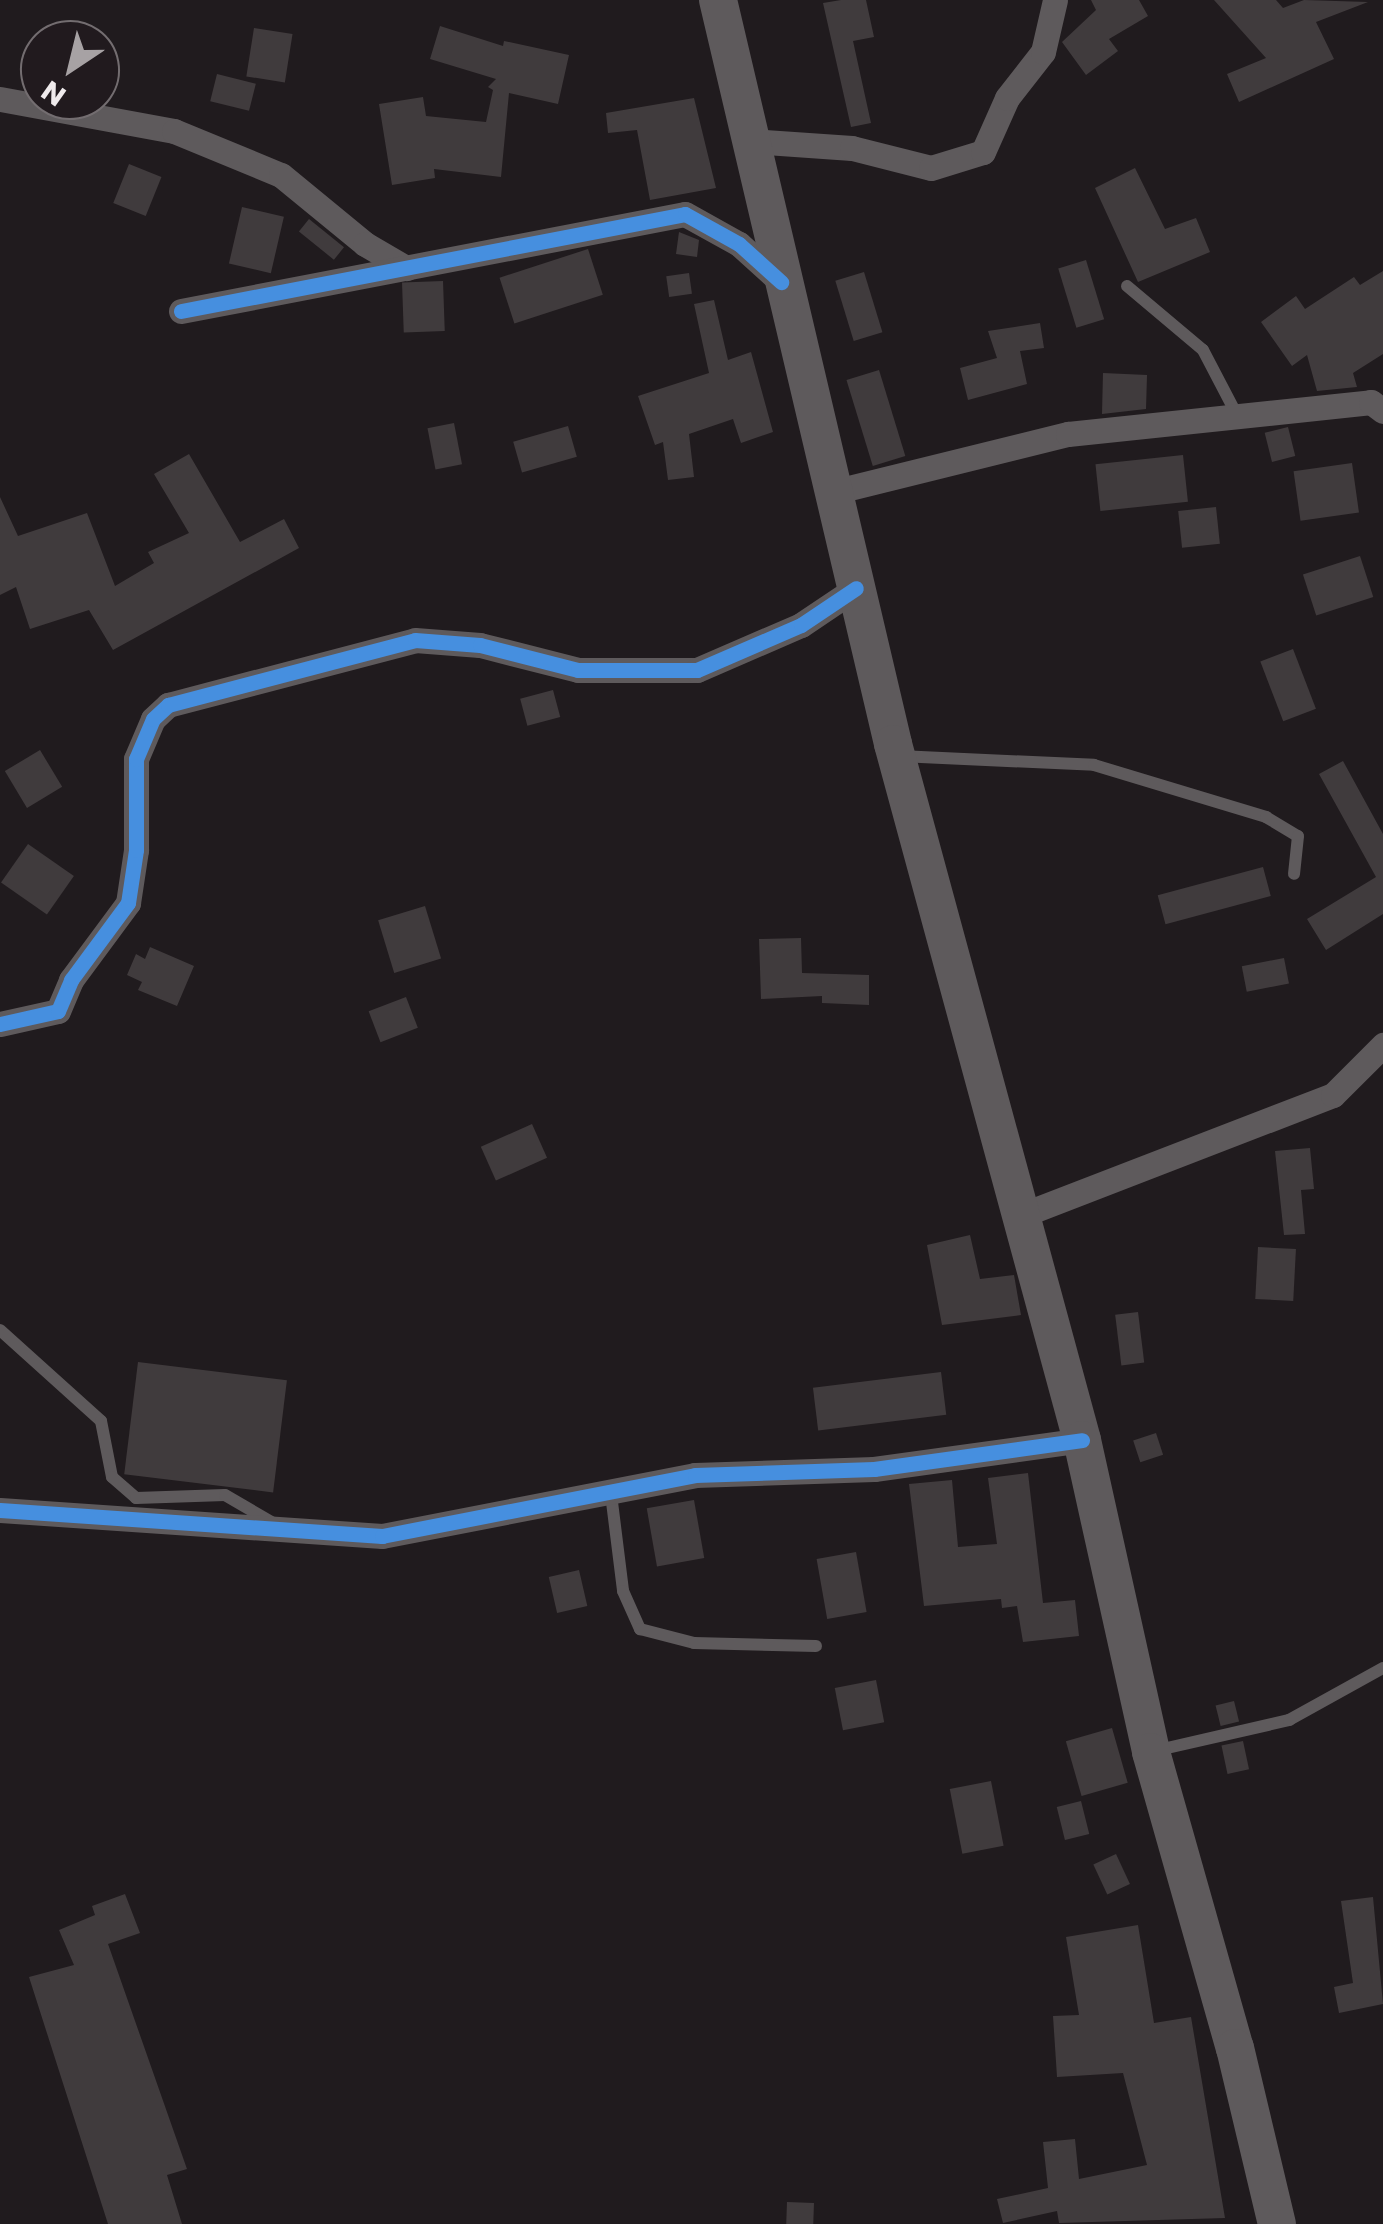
<!DOCTYPE html>
<html>
<head>
<meta charset="utf-8">
<style>
  body { margin:0 }
  #map { position:relative; width:1383px; height:2224px; overflow:hidden; background:#201b1e; font-family:Poppins,sans-serif }
  div>[style] { position:absolute }
  .building>* { inset:0; background:#403b3d; transform-origin:0 0 }
  .lane>* { height:12px; margin:-6px; padding:0 6px; transform-origin:6px; border-radius:6px; background:#5e5a5c }
  .street>* { height:25px; margin:-12.5px; padding:0 12.5px; transform-origin:12.5px; border-radius:12.5px; background:#5e5a5c }
  .secondary>* { height:38px; margin:-19px; padding:0 19px; transform-origin:19px; border-radius:19px; background:#5e5a5c }
  .cycleway>* { height:15px; margin:-7.5px; padding:0 7.5px; transform-origin:7.5px; border-radius:7.5px; background:#468fdf }
  span { translate:-50% -50%; white-space:nowrap; text-align:center; line-height:1.15; -webkit-text-stroke:10px #211a1e; paint-order:stroke }
  .north { position:absolute; left:20px; top:20px; width:100px; height:100px; box-sizing:border-box; background:#211a1e; border:2px solid #736d70; border-radius:50%; rotate:215deg; font-size:28px; font-weight:700; line-height:40px; text-align:center; color:#efeaec }
  .north::after { content:''; display:block; margin:auto; width:35px; height:45px; background:#a7a2a4; clip-path:polygon(50% 0,100% 100%,50% 72%,0 100%) }
</style>
</head>
<body>
<div id="map">
  <div class="building">
    <i style="clip-path:polygon(841px 0,866px 0,874px 37px,853px 41px,871px 123px,851px 127px,823px 3px)"></i>
    <i style="clip-path:polygon(1091px 0,1139px 0,1148px 16px,1109px 39px,1118px 51px,1086px 75px,1062px 42px,1096px 10px)"></i>
    <i style="clip-path:polygon(1214px 0,1276px 0,1283px 8px,1304px 0,1368px 2px,1316px 22px,1334px 59px,1239px 102px,1227px 74px,1266px 58px)"></i>
    <i style="clip-path:polygon(440px 26px,503px 46px,504px 41px,569px 55px,558px 104px,509px 93px,501px 177px,434px 169px,435px 178px,392px 185px,379px 104px,423px 97px,426px 116px,486px 122px,493px 90px,488px 87px,496px 79px,430px 59px)"></i>
    <i style="left:254px;top:28px;width:39px;height:49px;rotate:9deg"></i>
    <i style="left:217px;top:74px;width:40px;height:28px;rotate:14deg"></i>
    <i style="clip-path:polygon(694px 98px,716px 188px,650px 200px,637px 130px,608px 133px,606px 113px)"></i>
    <i style="left:129px;top:164px;width:35px;height:42px;rotate:22deg"></i>
    <i style="clip-path:polygon(1135px 168px,1165px 229px,1196px 218px,1210px 252px,1138px 282px,1095px 188px)"></i>
    <i style="left:242px;top:207px;width:43px;height:58px;rotate:13deg"></i>
    <i style="left:309px;top:219px;width:45px;height:16px;rotate:39deg"></i>
    <i style="clip-path:polygon(679px 232px,699px 240px,697px 257px,676px 254px)"></i>
    <i style="left:588px;top:249px;width:48px;height:93px;rotate:72deg"></i>
    <i style="left:1086px;top:260px;width:62px;height:29px;rotate:73deg"></i>
    <i style="clip-path:polygon(1383px 271px,1383px 354px,1353px 373px,1357px 387px,1317px 391px,1307px 355px,1292px 366px,1261px 322px,1296px 296px,1305px 309px,1354px 277px,1360px 285px)"></i>
    <i style="left:864px;top:272px;width:63px;height:30px;rotate:73deg"></i>
    <i style="left:689px;top:273px;width:21px;height:23px;rotate:82deg"></i>
    <i style="left:443px;top:281px;width:50px;height:41px;rotate:88deg"></i>
    <i style="clip-path:polygon(714px 300px,728px 360px,751px 352px,773px 432px,741px 443px,733px 419px,689px 434px,694px 477px,668px 480px,663px 442px,655px 445px,638px 396px,709px 373px,694px 304px)"></i>
    <i style="clip-path:polygon(1040px 323px,1044px 348px,1020px 351px,1027px 384px,968px 400px,960px 368px,997px 358px,988px 331px)"></i>
    <i style="left:879px;top:370px;width:90px;height:34px;rotate:73deg"></i>
    <i style="clip-path:polygon(1103px 373px,1147px 375px,1146px 409px,1102px 414px)"></i>
    <i style="left:454px;top:423px;width:42px;height:27px;rotate:79deg"></i>
    <i style="left:568px;top:426px;width:32px;height:57px;rotate:74deg"></i>
    <i style="left:1288px;top:427px;width:30px;height:24px;rotate:76deg"></i>
    <i style="clip-path:polygon(189px 454px,240px 542px,284px 519px,299px 548px,113px 650px,89px 610px,30px 629px,16px 587px,0 595px,0 497px,18px 536px,87px 513px,115px 586px,154px 563px,148px 552px,189px 533px,154px 474px)"></i>
    <i style="left:1183px;top:455px;width:47px;height:88px;rotate:84deg"></i>
    <i style="left:1352px;top:463px;width:50px;height:59px;rotate:82deg"></i>
    <i style="left:1216px;top:507px;width:37px;height:38px;rotate:84deg"></i>
    <i style="left:1360px;top:556px;width:43px;height:60px;rotate:72deg"></i>
    <i style="left:1293px;top:649px;width:64px;height:35px;rotate:69deg"></i>
    <i style="left:553px;top:690px;width:28px;height:34px;rotate:75deg"></i>
    <i style="left:40px;top:750px;width:43px;height:41px;rotate:59deg"></i>
    <i style="clip-path:polygon(1343px 761px,1383px 834px,1383px 914px,1326px 950px,1307px 919px,1376px 877px,1319px 774px)"></i>
    <i style="left:28px;top:844px;width:56px;height:47px;rotate:35deg"></i>
    <i style="left:1263px;top:867px;width:30px;height:109px;rotate:75deg"></i>
    <i style="left:425px;top:906px;width:55px;height:49px;rotate:73deg"></i>
    <i style="clip-path:polygon(801px 938px,802px 973px,869px 975px,869px 1005px,822px 1003px,822px 996px,761px 999px,759px 939px)"></i>
    <i style="clip-path:polygon(150px 947px,194px 966px,177px 1006px,138px 990px,142px 982px,127px 975px,136px 954px,145px 959px)"></i>
    <i style="left:1284px;top:958px;width:26px;height:43px;rotate:79deg"></i>
    <i style="left:406px;top:997px;width:33px;height:40px;rotate:69deg"></i>
    <i style="left:532px;top:1124px;width:37px;height:56px;rotate:66deg"></i>
    <i style="clip-path:polygon(1310px 1148px,1314px 1189px,1301px 1190px,1305px 1234px,1284px 1235px,1275px 1151px)"></i>
    <i style="clip-path:polygon(970px 1235px,980px 1279px,1014px 1275px,1021px 1315px,942px 1325px,927px 1245px)"></i>
    <i style="left:1258px;top:1247px;width:38px;height:52px;rotate:3deg"></i>
    <i style="left:1138px;top:1312px;width:51px;height:23px;rotate:83deg"></i>
    <i style="left:138px;top:1362px;width:150px;height:113px;rotate:7deg"></i>
    <i style="left:941px;top:1372px;width:43px;height:129px;rotate:83deg"></i>
    <i style="left:1156px;top:1433px;width:23px;height:24px;rotate:72deg"></i>
    <i style="clip-path:polygon(1028px 1473px,1043px 1603px,1075px 1600px,1079px 1636px,1023px 1642px,1017px 1606px,1002px 1608px,1001px 1599px,924px 1606px,909px 1484px,952px 1480px,958px 1547px,997px 1544px,988px 1478px)"></i>
    <i style="left:694px;top:1500px;width:59px;height:48px;rotate:80deg"></i>
    <i style="left:856px;top:1552px;width:61px;height:40px;rotate:80deg"></i>
    <i style="left:579px;top:1570px;width:37px;height:31px;rotate:77deg"></i>
    <i style="left:876px;top:1680px;width:43px;height:42px;rotate:79deg"></i>
    <i style="left:1234px;top:1701px;width:21px;height:19px;rotate:76deg"></i>
    <i style="left:1112px;top:1728px;width:57px;height:48px;rotate:74deg"></i>
    <i style="left:1243px;top:1741px;width:29px;height:22px;rotate:78deg"></i>
    <i style="left:991px;top:1781px;width:66px;height:42px;rotate:79deg"></i>
    <i style="left:1081px;top:1801px;width:34px;height:25px;rotate:76deg"></i>
    <i style="left:1116px;top:1854px;width:33px;height:25px;rotate:65deg"></i>
    <i style="clip-path:polygon(125px 1894px,140px 1933px,108px 1944px,187px 2169px,167px 2175px,182px 2224px,108px 2224px,29px 1977px,74px 1965px,59px 1930px,95px 1915px,92px 1906px)"></i>
    <i style="clip-path:polygon(1373px 1897px,1383px 2004px,1339px 2013px,1334px 1987px,1353px 1983px,1341px 1901px)"></i>
    <i style="clip-path:polygon(1138px 1925px,1154px 2023px,1191px 2017px,1225px 2218px,1059px 2223px,1057px 2211px,1003px 2223px,997px 2199px,1048px 2188px,1043px 2142px,1075px 2139px,1079px 2179px,1147px 2165px,1123px 2073px,1057px 2077px,1053px 2016px,1079px 2015px,1066px 1937px)"></i>
    <i style="left:787px;top:2202px;width:27px;height:22px;rotate:2deg"></i>
  </div>
  <div class="lane">
    <i style="left:1127px;top:286px;width:99px;rotate:40.1deg"></i>
    <i style="left:1203px;top:350px;width:73px;rotate:62.4deg"></i>
    <i style="left:899px;top:756px;width:195px;rotate:2.6deg"></i>
    <i style="left:1094px;top:765px;width:180px;rotate:16.8deg"></i>
    <i style="left:1266px;top:817px;width:37px;rotate:31deg"></i>
    <i style="left:1298px;top:836px;width:38px;rotate:96deg"></i>
    <i style="left:0;top:1330px;width:136px;rotate:42deg"></i>
    <i style="left:101px;top:1421px;width:57px;rotate:78.9deg"></i>
    <i style="left:112px;top:1477px;width:32px;rotate:41deg"></i>
    <i style="left:136px;top:1498px;width:89px;rotate:-1.9deg"></i>
    <i style="left:225px;top:1495px;width:58px;rotate:30.1deg"></i>
    <i style="left:611px;top:1494px;width:98px;rotate:82.9deg"></i>
    <i style="left:623px;top:1591px;width:42px;rotate:65.9deg"></i>
    <i style="left:640px;top:1629px;width:56px;rotate:14.5deg"></i>
    <i style="left:694px;top:1643px;width:122px;rotate:1.4deg"></i>
    <i style="left:1154px;top:1751px;width:139px;rotate:-12.9deg"></i>
    <i style="left:1289px;top:1720px;width:107px;rotate:-29deg"></i>
  </div>
  <div class="street">
    <i style="left:0;top:99px;width:177px;rotate:10.4deg"></i>
    <i style="left:174px;top:131px;width:116px;rotate:22.4deg"></i>
    <i style="left:281px;top:175px;width:109px;rotate:39.4deg"></i>
    <i style="left:365px;top:244px;width:48px;rotate:30.3deg"></i>
    <i style="left:752px;top:141px;width:100px;rotate:4deg"></i>
    <i style="left:852px;top:148px;width:81px;rotate:14.2deg"></i>
    <i style="left:931px;top:168px;width:54px;rotate:-17.1deg"></i>
    <i style="left:983px;top:152px;width:59px;rotate:-66deg"></i>
    <i style="left:1007px;top:98px;width:58px;rotate:-52deg"></i>
    <i style="left:1043px;top:52px;width:53px;rotate:-77deg"></i>
    <i style="left:181px;top:311px;width:513px;rotate:-10.89deg"></i>
    <i style="left:685px;top:214px;width:62px;rotate:29.1deg"></i>
    <i style="left:739px;top:244px;width:57px;rotate:42.1deg"></i>
    <i style="left:833px;top:492px;width:242px;rotate:-13.9deg"></i>
    <i style="left:1068px;top:434px;width:305px;rotate:-6deg"></i>
    <i style="left:1371px;top:402px;width:15px;rotate:37deg"></i>
    <i style="left:0;top:1024px;width:59px;rotate:-12.6deg"></i>
    <i style="left:58px;top:1011px;width:34px;rotate:-67deg"></i>
    <i style="left:71px;top:980px;width:96px;rotate:-53.5deg"></i>
    <i style="left:128px;top:903px;width:54px;rotate:-81.4deg"></i>
    <i style="left:136px;top:850px;width:91px;rotate:-90deg"></i>
    <i style="left:136px;top:759px;width:43px;rotate:-67deg"></i>
    <i style="left:153px;top:719px;width:21px;rotate:-43deg"></i>
    <i style="left:168px;top:705px;width:255px;rotate:-14.7deg"></i>
    <i style="left:415px;top:640px;width:65px;rotate:4.4deg"></i>
    <i style="left:480px;top:645px;width:101px;rotate:14.3deg"></i>
    <i style="left:578px;top:670px;width:119px"></i>
    <i style="left:697px;top:670px;width:113px;rotate:-23.4deg"></i>
    <i style="left:801px;top:625px;width:66px;rotate:-33.9deg"></i>
    <i style="left:1022px;top:1215px;width:333px;rotate:-21.1deg"></i>
    <i style="left:1333px;top:1095px;width:71px;rotate:-45deg"></i>
    <i style="left:0;top:1510px;width:383px;rotate:3.9deg"></i>
    <i style="left:382px;top:1536px;width:319px;rotate:-11deg"></i>
    <i style="left:695px;top:1475px;width:179px;rotate:-1.9deg"></i>
    <i style="left:874px;top:1469px;width:210px;rotate:-7.9deg"></i>
  </div>
  <div class="secondary">
    <i style="left:718px;top:0;width:764px;rotate:76.76deg"></i>
    <i style="left:893px;top:744px;width:721px;rotate:74.81deg"></i>
    <i style="left:1082px;top:1440px;width:320px;rotate:77.5deg"></i>
    <i style="left:1151px;top:1752px;width:308px;rotate:74.2deg"></i>
    <i style="left:1235px;top:2048px;width:181px;rotate:76.6deg"></i>
  </div>
  <div class="cycleway">
    <i style="left:181px;top:311px;width:513px;rotate:-10.89deg"></i>
    <i style="left:685px;top:214px;width:62px;rotate:29.1deg"></i>
    <i style="left:739px;top:244px;width:57px;rotate:42.1deg"></i>
    <i style="left:0;top:1024px;width:59px;rotate:-12.6deg"></i>
    <i style="left:58px;top:1011px;width:34px;rotate:-67deg"></i>
    <i style="left:71px;top:980px;width:96px;rotate:-53.5deg"></i>
    <i style="left:128px;top:903px;width:54px;rotate:-81.4deg"></i>
    <i style="left:136px;top:850px;width:91px;rotate:-90deg"></i>
    <i style="left:136px;top:759px;width:43px;rotate:-67deg"></i>
    <i style="left:153px;top:719px;width:21px;rotate:-43deg"></i>
    <i style="left:168px;top:705px;width:255px;rotate:-14.7deg"></i>
    <i style="left:415px;top:640px;width:65px;rotate:4.4deg"></i>
    <i style="left:480px;top:645px;width:101px;rotate:14.3deg"></i>
    <i style="left:578px;top:670px;width:119px"></i>
    <i style="left:697px;top:670px;width:113px;rotate:-23.4deg"></i>
    <i style="left:801px;top:625px;width:66px;rotate:-33.9deg"></i>
    <i style="left:0;top:1510px;width:383px;rotate:3.9deg"></i>
    <i style="left:382px;top:1536px;width:319px;rotate:-11deg"></i>
    <i style="left:695px;top:1475px;width:179px;rotate:-1.9deg"></i>
    <i style="left:874px;top:1469px;width:210px;rotate:-7.9deg"></i>
  </div>
  <div class="north">N</div>
</div>
</body>
</html>
